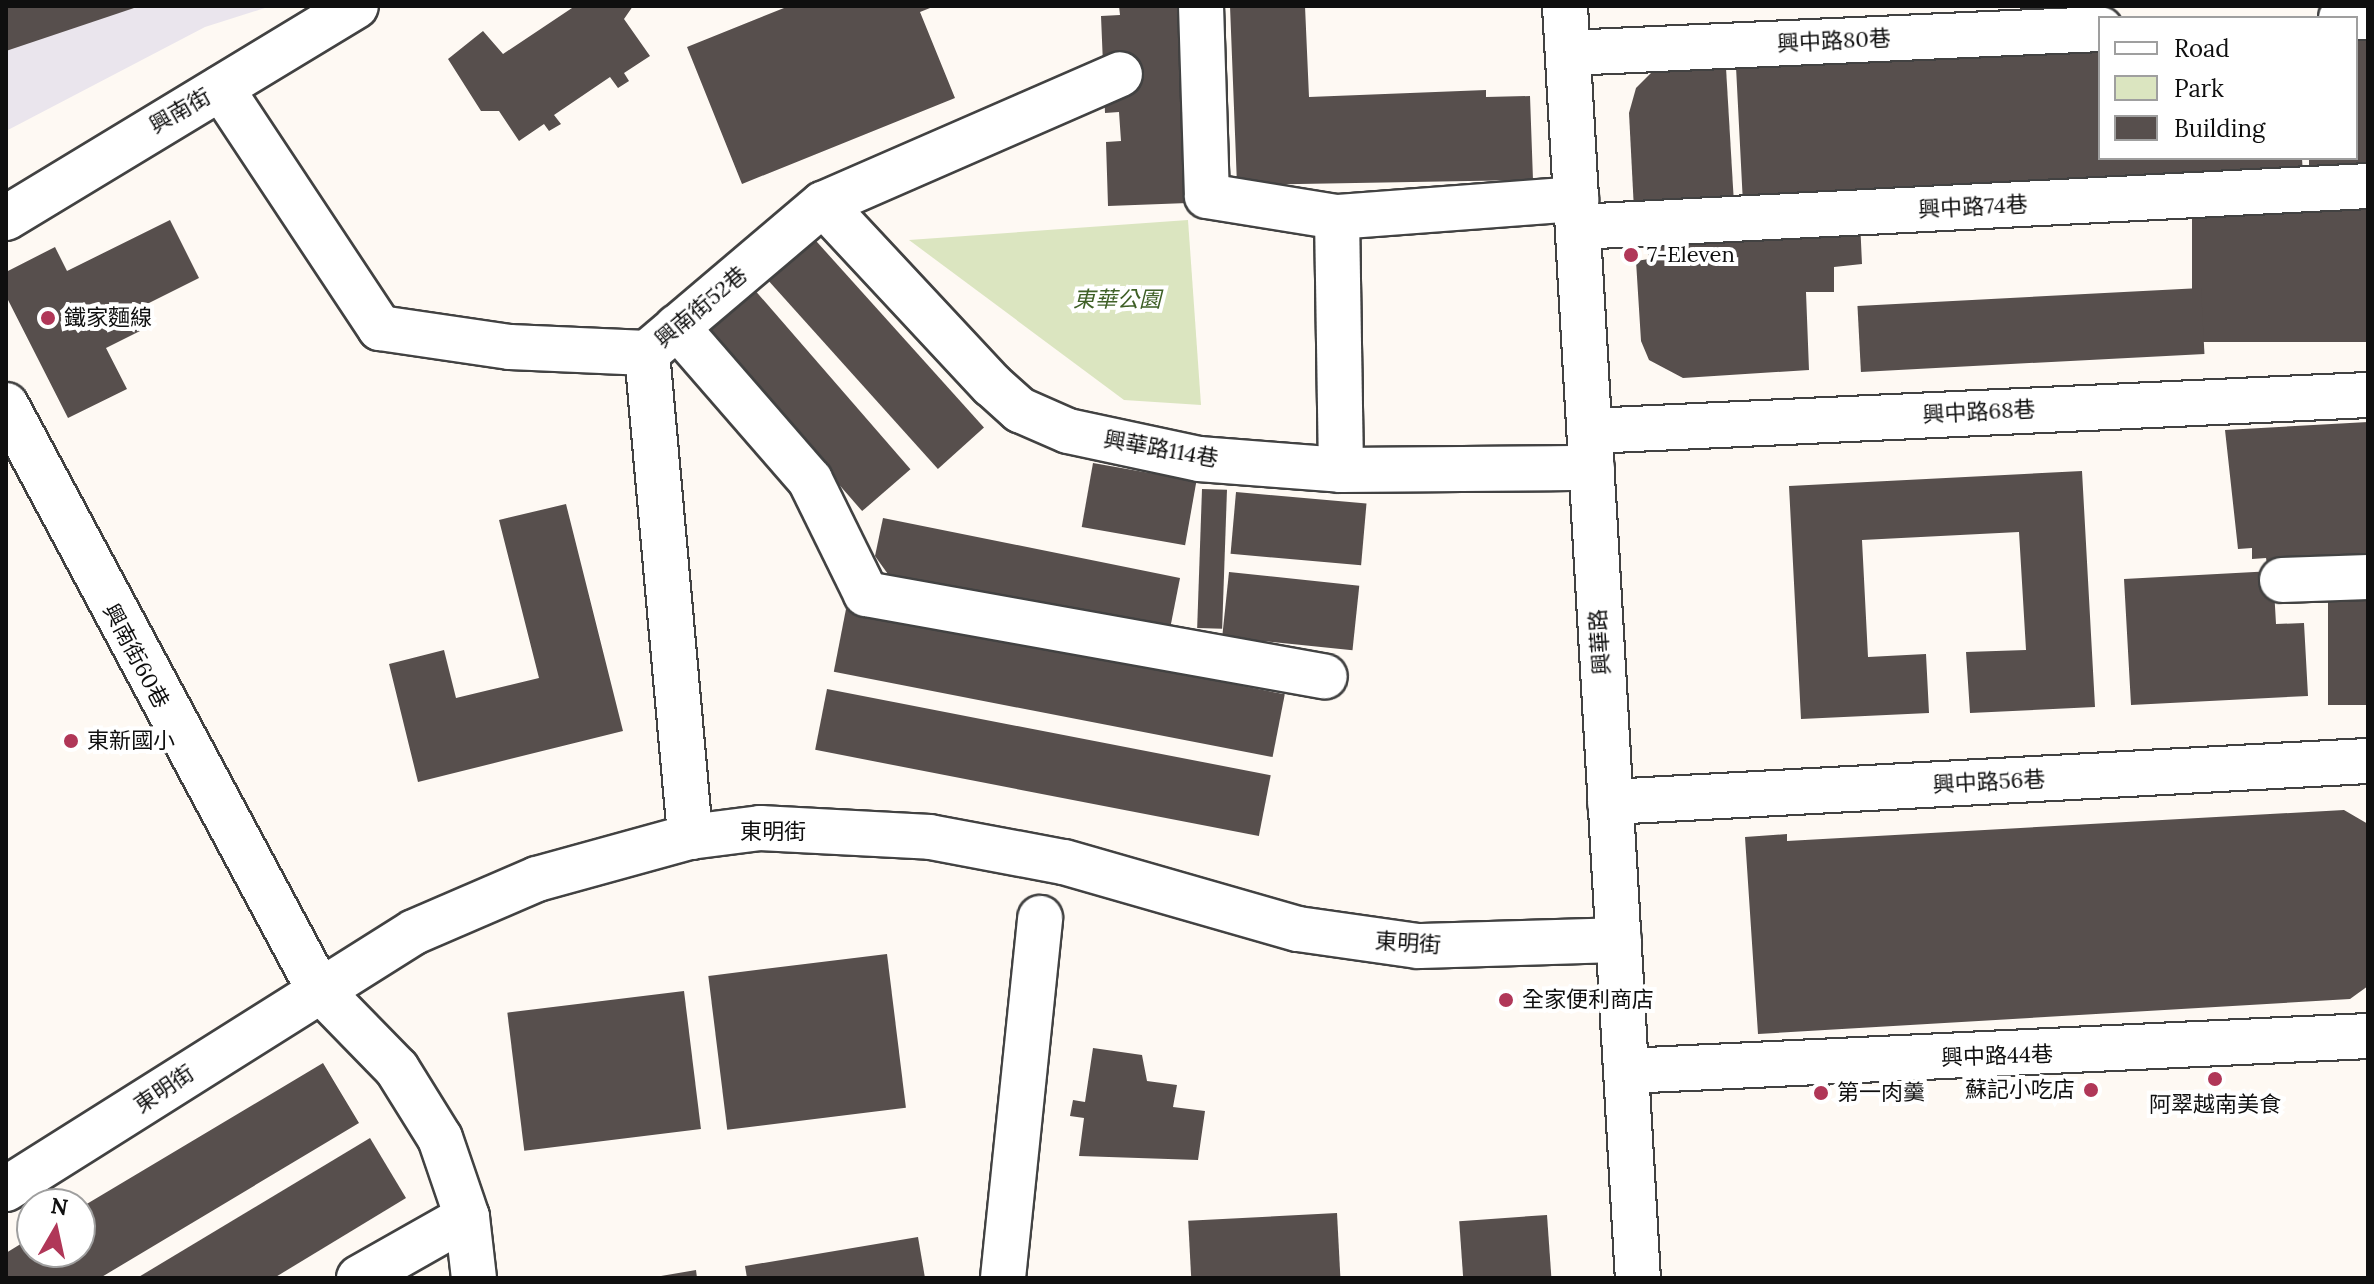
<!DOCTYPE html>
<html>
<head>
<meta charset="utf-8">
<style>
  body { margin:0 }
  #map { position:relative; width:2374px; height:1284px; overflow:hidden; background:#fef9f3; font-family:Lora,"Noto Sans TC",serif }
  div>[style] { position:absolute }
  .industrial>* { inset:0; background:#eae5ed }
  .green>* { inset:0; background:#dbe5c0 }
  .building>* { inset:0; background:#574f4d; transform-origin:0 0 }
  .roads { filter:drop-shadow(2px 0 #424242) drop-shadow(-2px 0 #424242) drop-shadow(0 2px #424242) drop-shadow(0 -2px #424242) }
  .minor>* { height:44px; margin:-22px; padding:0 22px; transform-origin:22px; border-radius:22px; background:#fff }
  .dots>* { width:22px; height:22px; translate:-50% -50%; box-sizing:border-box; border:4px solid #fff; border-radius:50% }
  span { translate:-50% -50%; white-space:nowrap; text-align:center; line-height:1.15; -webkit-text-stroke:8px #fff; paint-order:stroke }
  .street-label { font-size:22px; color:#0f0f0f }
  .poi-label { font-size:22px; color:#0f0f0f }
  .left { translate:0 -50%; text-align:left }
  .right { translate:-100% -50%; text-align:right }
  .park-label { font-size:22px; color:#3f6027; font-style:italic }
  .frame { position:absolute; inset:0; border:8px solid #0f0f0f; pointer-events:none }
  .legend { position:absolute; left:2098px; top:16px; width:260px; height:144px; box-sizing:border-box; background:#fff; border:2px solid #9f9f9f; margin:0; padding:10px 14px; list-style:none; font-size:24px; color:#0f0f0f }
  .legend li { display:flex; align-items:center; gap:16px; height:40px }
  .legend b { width:40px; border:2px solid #9f9f9f }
  .north { position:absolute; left:16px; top:1188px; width:80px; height:80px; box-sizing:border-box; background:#fff; border:2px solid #9f9f9f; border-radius:50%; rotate:9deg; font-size:22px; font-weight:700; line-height:32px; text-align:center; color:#0f0f0f }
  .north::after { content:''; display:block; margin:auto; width:28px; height:36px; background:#b03758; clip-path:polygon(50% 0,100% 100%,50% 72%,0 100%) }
</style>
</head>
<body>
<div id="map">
  <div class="industrial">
    <i style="clip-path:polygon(6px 6px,271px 6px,205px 27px,6px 131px)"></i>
  </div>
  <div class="green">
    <i style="clip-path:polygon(1188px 220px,1201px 405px,1124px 400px,909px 240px)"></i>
  </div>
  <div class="building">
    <i style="clip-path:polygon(6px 6px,137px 6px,137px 7px,6px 51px)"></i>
    <i style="clip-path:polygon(575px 6px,633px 6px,624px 19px,650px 56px,624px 73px,629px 81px,618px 88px,610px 77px,554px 115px,561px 124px,549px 131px,544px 124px,519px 141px,499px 111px,481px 111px,448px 59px,483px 31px,503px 54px)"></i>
    <i style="clip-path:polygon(789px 6px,935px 6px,920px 12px,955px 98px,742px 184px,687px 47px)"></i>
    <i style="clip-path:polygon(1119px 6px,1181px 6px,1188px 203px,1108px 206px,1106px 142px,1121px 141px,1119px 112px,1105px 113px,1101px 16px,1120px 15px)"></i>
    <i style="clip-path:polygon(1230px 6px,1305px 6px,1309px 97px,1486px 90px,1486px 97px,1530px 96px,1533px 180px,1237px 185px)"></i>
    <i style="clip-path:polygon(2368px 34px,2368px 172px,2309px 175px,2309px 158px,2356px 158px,2356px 35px)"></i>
    <i style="clip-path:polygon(2100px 48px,2100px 158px,2302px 158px,2303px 175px,1743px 204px,1736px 67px)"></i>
    <i style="clip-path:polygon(1726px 68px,1734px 204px,1634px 210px,1629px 113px,1636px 88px,1652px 72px)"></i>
    <i style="left:2368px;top:206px;width:136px;height:176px;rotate:90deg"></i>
    <i style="clip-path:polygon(170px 220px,199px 278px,137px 309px,146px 328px,106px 348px,127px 389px,68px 418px,6px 296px,6px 272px,55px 247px,67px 271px)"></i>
    <i style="clip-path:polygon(1860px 220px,1862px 264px,1834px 267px,1834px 292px,1806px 292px,1809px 370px,1683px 378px,1649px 360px,1641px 341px,1636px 261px,1649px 259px,1647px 232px)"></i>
    <i style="left:808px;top:232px;width:263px;height:62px;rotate:48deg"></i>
    <i style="left:753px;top:288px;width:240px;height:64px;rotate:49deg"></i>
    <i style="left:2201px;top:288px;width:66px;height:344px;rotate:87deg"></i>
    <i style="clip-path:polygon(2368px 422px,2368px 559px,2267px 564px,2266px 558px,2252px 559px,2252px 548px,2238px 549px,2225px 430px)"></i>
    <i style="left:1093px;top:463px;width:105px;height:65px;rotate:10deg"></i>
    <i style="clip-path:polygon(2082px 471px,2095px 707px,1970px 713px,1966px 652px,2026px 650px,2019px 532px,1862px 540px,1868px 657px,1926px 654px,1929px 713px,1801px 719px,1789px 486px)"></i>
    <i style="left:1202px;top:489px;width:25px;height:139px;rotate:2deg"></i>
    <i style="left:1236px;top:492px;width:131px;height:62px;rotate:5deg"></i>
    <i style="clip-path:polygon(566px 504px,623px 731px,418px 782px,389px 664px,444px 650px,456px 698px,539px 678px,499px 520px)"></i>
    <i style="clip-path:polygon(883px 518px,1180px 578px,1168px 639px,895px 584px,875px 556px)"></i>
    <i style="clip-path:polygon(2273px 571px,2276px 624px,2304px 623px,2308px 696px,2131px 705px,2124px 579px)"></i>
    <i style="left:1229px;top:572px;width:131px;height:65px;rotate:6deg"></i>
    <i style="left:2368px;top:592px;width:113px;height:40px;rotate:90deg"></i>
    <i style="left:846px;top:609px;width:447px;height:64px;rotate:11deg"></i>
    <i style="left:827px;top:689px;width:452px;height:62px;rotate:11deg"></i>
    <i style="clip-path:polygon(2344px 810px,2368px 824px,2368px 986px,2350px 999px,1758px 1034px,1745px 837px,1787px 834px,1787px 841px)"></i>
    <i style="left:887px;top:954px;width:155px;height:180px;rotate:83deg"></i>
    <i style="left:684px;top:991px;width:139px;height:178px;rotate:83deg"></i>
    <i style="clip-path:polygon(1093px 1048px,1142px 1055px,1147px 1081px,1177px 1085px,1173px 1107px,1205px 1111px,1198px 1160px,1079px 1156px,1084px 1118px,1070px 1116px,1073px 1100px,1085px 1102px)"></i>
    <i style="clip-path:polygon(323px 1063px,359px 1123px,100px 1278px,6px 1278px,6px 1253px,32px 1237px,32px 1252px,80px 1252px,80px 1208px)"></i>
    <i style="clip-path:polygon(370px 1138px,406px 1198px,274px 1278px,137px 1278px)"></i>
    <i style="left:1337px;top:1213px;width:65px;height:149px;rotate:87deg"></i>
    <i style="left:1547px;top:1215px;width:63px;height:88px;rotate:86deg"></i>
    <i style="clip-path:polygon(918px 1237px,925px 1278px,747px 1278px,745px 1266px)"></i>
    <i style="clip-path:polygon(696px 1270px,697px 1278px,661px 1278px,661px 1276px)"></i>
  </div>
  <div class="roads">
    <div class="minor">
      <i style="left:1201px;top:6px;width:190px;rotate:88.2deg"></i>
      <i style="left:1207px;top:196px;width:132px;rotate:9.2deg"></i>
      <i style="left:1565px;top:6px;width:1274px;rotate:86.72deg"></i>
      <i style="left:2341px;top:18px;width:27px;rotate:-2deg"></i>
      <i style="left:1568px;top:53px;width:533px;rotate:-2.58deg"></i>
      <i style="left:221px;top:88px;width:288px;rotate:56.5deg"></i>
      <i style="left:380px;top:328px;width:131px;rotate:8.3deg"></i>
      <i style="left:510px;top:347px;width:137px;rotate:2.5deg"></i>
      <i style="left:647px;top:353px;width:231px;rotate:-40.3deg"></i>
      <i style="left:823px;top:204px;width:324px;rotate:-23.6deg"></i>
      <i style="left:823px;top:204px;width:248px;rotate:47deg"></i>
      <i style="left:992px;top:385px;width:38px;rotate:42deg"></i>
      <i style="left:1020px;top:410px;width:52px;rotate:23.6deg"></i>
      <i style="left:1068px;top:431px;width:134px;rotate:12.1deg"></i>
      <i style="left:1199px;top:459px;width:142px;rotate:4.4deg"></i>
      <i style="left:1341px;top:470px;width:251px;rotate:-0.5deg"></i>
      <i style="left:6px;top:218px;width:409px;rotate:-31.2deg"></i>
      <i style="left:1578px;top:227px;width:791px;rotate:-2.97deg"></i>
      <i style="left:677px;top:327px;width:203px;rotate:49deg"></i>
      <i style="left:810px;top:480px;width:127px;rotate:63.8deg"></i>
      <i style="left:866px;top:594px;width:466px;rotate:10.2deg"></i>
      <i style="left:647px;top:353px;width:486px;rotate:84.9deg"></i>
      <i style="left:6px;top:405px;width:661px;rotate:61.85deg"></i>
      <i style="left:318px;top:988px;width:113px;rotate:45.7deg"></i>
      <i style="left:397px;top:1069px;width:81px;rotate:58.1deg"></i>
      <i style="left:440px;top:1138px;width:83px;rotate:71.1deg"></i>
      <i style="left:467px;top:1217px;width:61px;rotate:83.5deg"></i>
      <i style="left:1590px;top:431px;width:779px;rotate:-2.65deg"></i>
      <i style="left:1341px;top:470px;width:253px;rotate:-90.9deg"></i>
      <i style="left:1337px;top:217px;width:240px;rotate:-4.3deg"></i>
      <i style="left:2282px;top:580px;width:86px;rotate:-2deg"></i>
      <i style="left:1610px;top:802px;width:759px;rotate:-3.1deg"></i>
      <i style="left:1626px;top:1071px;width:743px;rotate:-2.7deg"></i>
      <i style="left:6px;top:1189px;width:482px;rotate:-32.2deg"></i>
      <i style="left:414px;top:932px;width:134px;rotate:-23.3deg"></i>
      <i style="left:537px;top:879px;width:159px;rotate:-15.4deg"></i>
      <i style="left:690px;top:837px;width:71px;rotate:-7.3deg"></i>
      <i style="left:760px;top:828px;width:170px;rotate:3deg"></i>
      <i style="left:930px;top:837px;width:136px;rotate:10.6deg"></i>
      <i style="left:1064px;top:862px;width:243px;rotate:16deg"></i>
      <i style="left:1298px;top:929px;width:121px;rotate:8.1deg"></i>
      <i style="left:1418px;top:946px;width:201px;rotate:-1.7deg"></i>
      <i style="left:359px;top:1278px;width:124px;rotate:-29.5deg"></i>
      <i style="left:1003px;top:1278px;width:362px;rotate:-84.1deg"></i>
    </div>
  </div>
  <div class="dots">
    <i style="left:1631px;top:255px;background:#b03758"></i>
    <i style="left:48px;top:318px;background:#b03758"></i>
    <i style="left:71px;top:741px;background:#b03758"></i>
    <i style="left:1506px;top:1000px;background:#b03758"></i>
    <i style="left:2215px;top:1079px;background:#b03758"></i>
    <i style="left:2091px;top:1090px;background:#b03758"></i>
    <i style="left:1821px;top:1093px;background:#b03758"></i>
  </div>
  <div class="street-label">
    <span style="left:1834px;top:41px;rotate:-3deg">興中路80巷</span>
    <span style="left:180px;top:111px;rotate:-30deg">興南街</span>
    <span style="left:1973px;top:207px;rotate:-3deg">興中路74巷</span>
    <span style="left:701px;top:307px;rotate:-40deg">興南街52巷</span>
    <span style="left:1979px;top:412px;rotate:-3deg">興中路68巷</span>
    <span style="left:1161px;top:449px;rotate:10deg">興華路114巷</span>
    <span style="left:1600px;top:642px;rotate:-94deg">興華路</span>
    <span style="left:136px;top:656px;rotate:62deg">興南街60巷</span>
    <span style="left:1989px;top:782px;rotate:-3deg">興中路56巷</span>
    <span style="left:773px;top:832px">東明街</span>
    <span style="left:1408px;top:943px;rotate:4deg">東明街</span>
    <span style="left:1997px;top:1056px;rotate:-2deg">興中路44巷</span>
    <span style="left:164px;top:1089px;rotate:-34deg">東明街</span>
  </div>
  <div class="poi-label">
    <span class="left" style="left:1647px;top:255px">7-Eleven</span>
    <span class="left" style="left:64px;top:318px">鐵家麵線</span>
    <span class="left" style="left:87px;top:741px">東新國小</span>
    <span class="left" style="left:1522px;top:1000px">全家便利商店</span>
    <span class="right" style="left:2075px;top:1090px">蘇記小吃店</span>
    <span class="left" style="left:1837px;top:1093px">第一肉羹</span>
    <span style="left:2215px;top:1105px">阿翠越南美食</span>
  </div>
  <div class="park-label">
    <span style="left:1117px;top:300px">東華公園</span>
  </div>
  <div class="frame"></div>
  <ul class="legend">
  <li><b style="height:10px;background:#fff"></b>Road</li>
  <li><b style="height:22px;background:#dbe5c0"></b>Park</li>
  <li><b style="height:22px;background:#574f4d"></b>Building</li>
  </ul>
  <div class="north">N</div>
</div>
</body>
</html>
